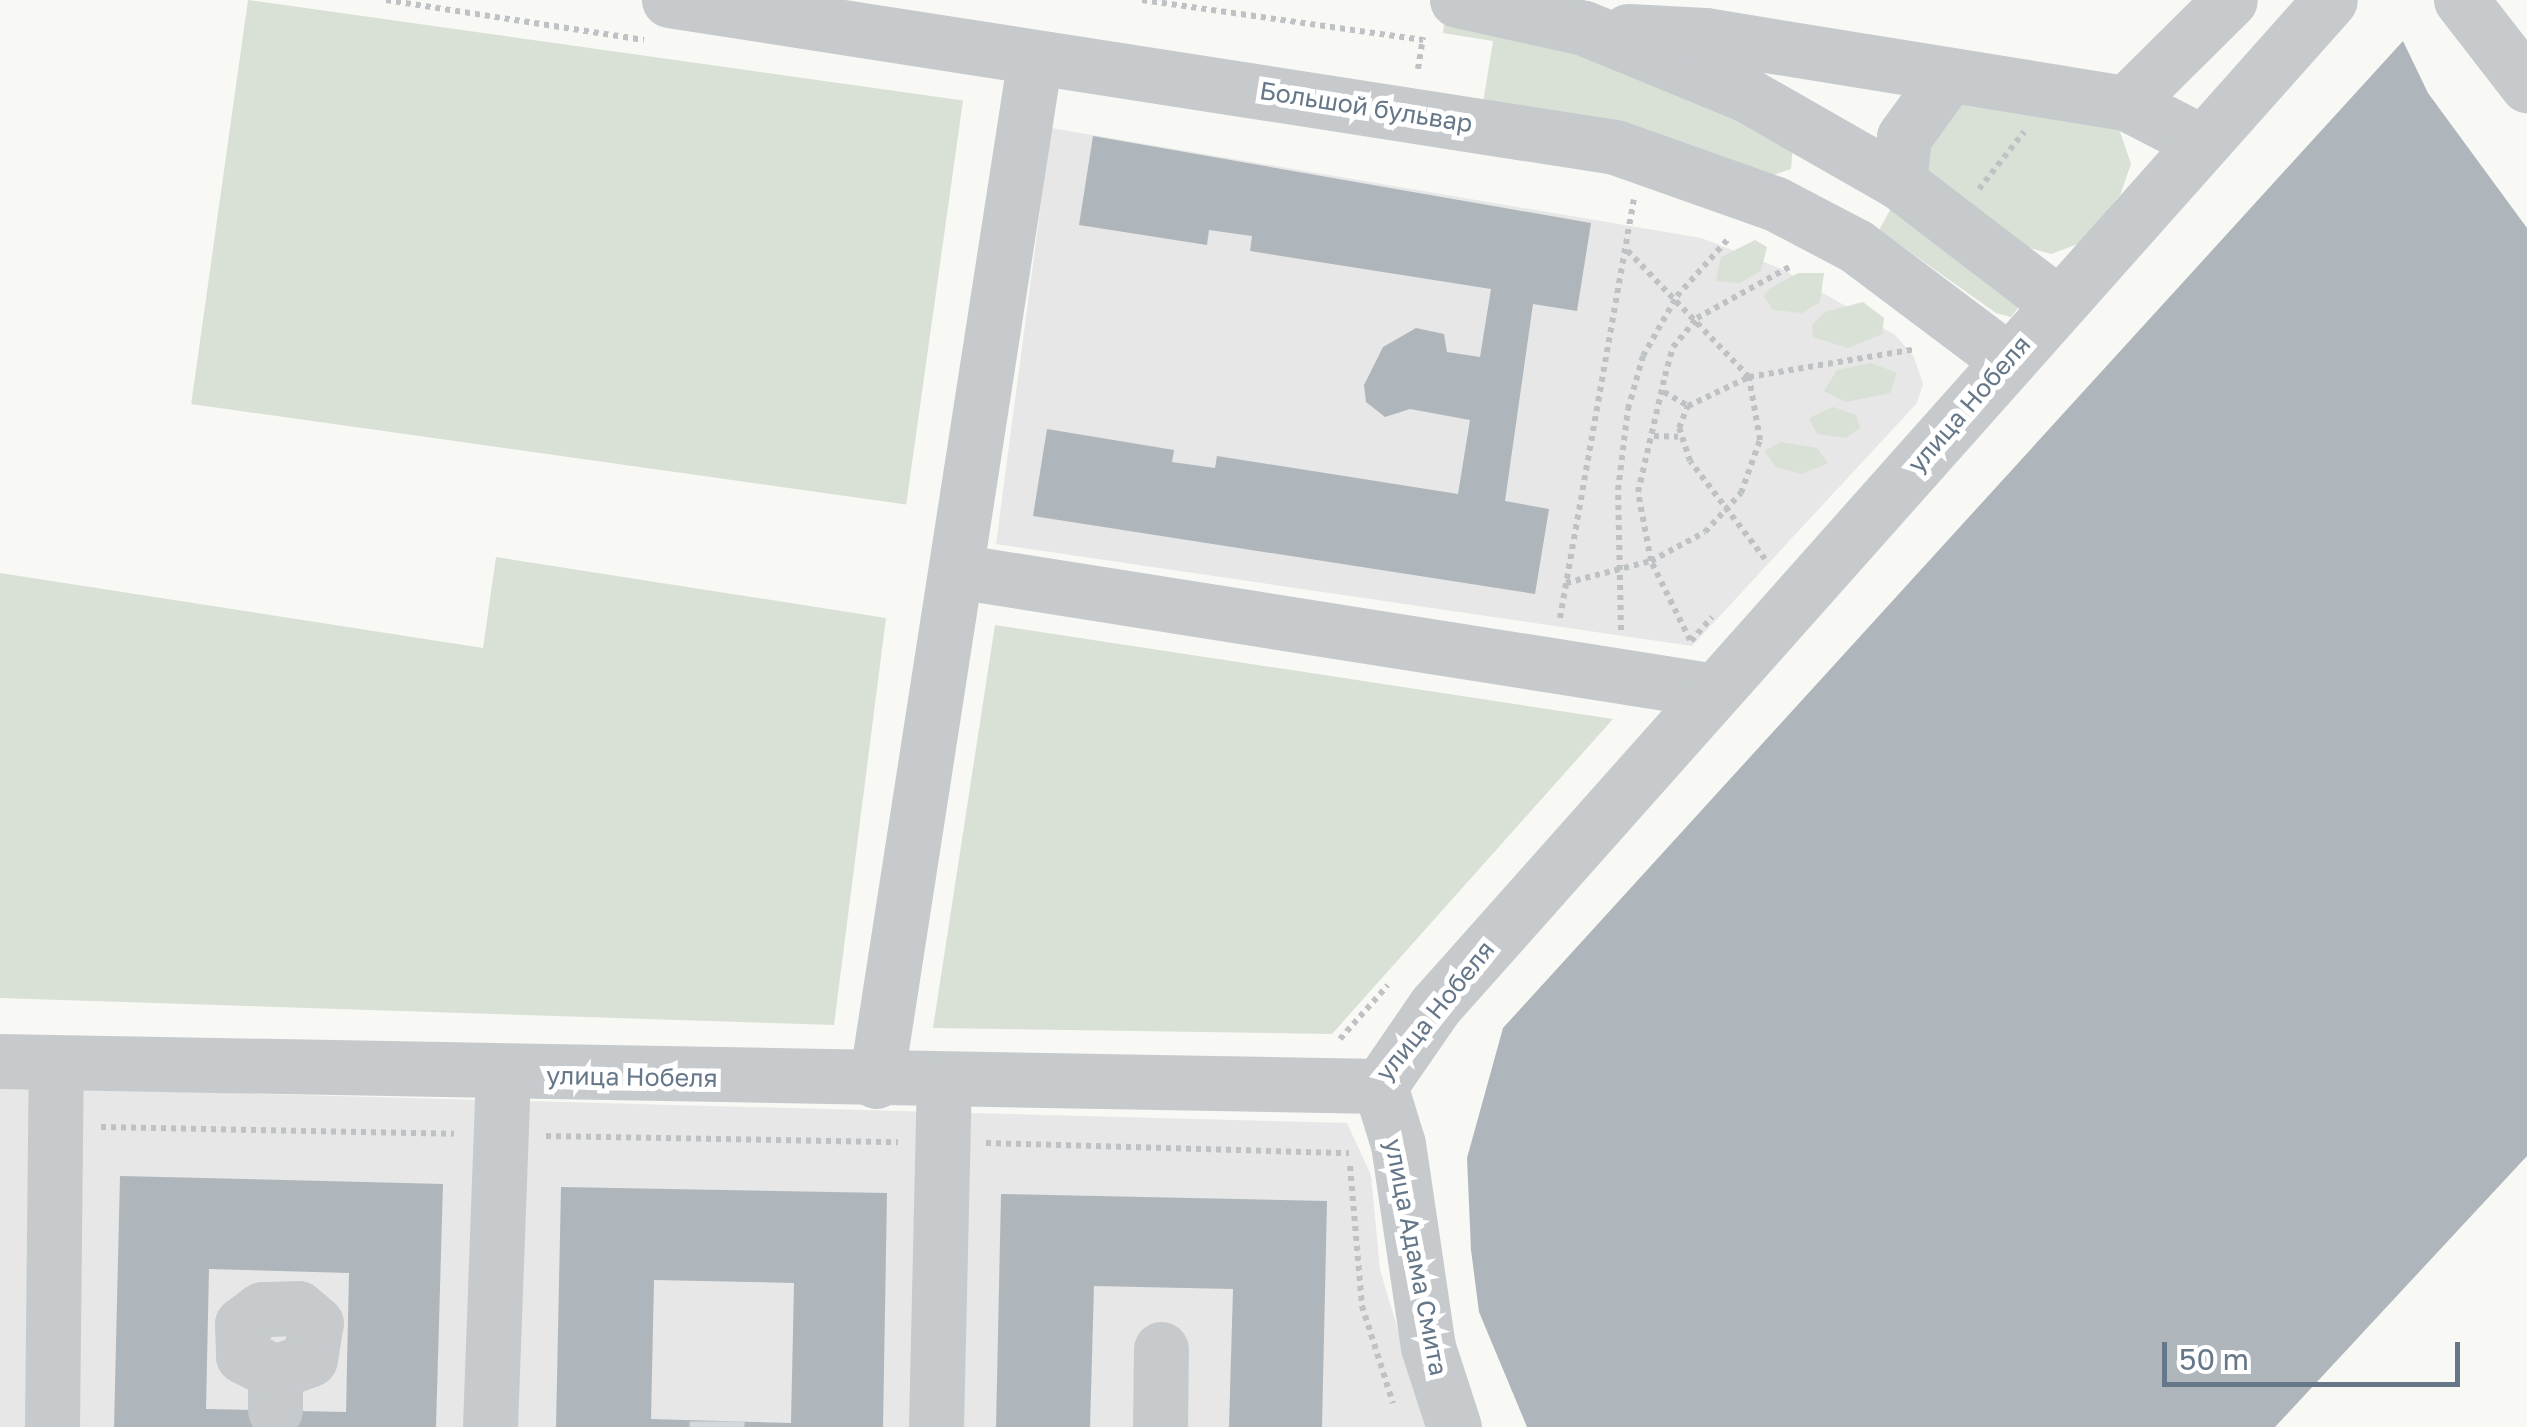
<!DOCTYPE html>
<html>
<head>
<meta charset="utf-8">
<style>
  body { margin:0 }
  #map { position:relative; width:2527px; height:1427px; overflow:hidden; background:#f8f8f5; font-family:"Golos Text",sans-serif }
  div>[style] { position:absolute }
  .built>* { inset:0; background:#e6e7e6 }
  .green>* { inset:0; background:#d9e0d6; transform-origin:0 0 }
  .building>* { inset:0; background:#aeb6bc }
  .minor-tunnel>* { height:55px; margin-top:-27.5px; transform-origin:0; background:repeating-linear-gradient(90deg,#d3d8da 0 55px,transparent 0 83px) }
  .path>* { height:6px; margin-top:-3px; transform-origin:0; background:repeating-linear-gradient(90deg,#bfc2c4 0 5px,transparent 0 10px) }
  .minor>* { height:55px; margin:-27.5px; padding:0 27.5px; transform-origin:27.5px; border-radius:27.5px; background:#c6cacd }
  span { translate:-50% -50%; white-space:nowrap; text-align:center; line-height:1.15; -webkit-text-stroke:10px #fff; paint-order:stroke }
  .street-label { font-size:25px; color:#657788 }
  .scale { position:absolute; left:2162px; top:1342px; width:298px; height:45px; box-sizing:border-box; border:5px solid #657788; border-top:0; padding-left:12px; font-size:30px; line-height:35px; white-space:nowrap; color:#657788; -webkit-text-stroke:8px #fff; paint-order:stroke }
</style>
</head>
<body>
<div id="map">
  <div class="built">
    <i style="clip-path:polygon(1051px 128px,1701px 238px,1782px 269px,1895px 335px,1914px 357px,1923px 384px,1917px 403px,1692px 646px,996px 544px)"></i>
    <i style="clip-path:polygon(0 1087px,1347px 1123px,1371px 1175px,1380px 1270px,1427px 1427px,0 1427px)"></i>
  </div>
  <div class="green">
    <i style="left:248px;top:0;width:722px;height:408px;rotate:8deg"></i>
    <i style="clip-path:polygon(1444px 23px,1552px 44px,1611px 65px,1793px 144px,1791px 169px,1770px 176px,1615px 124px,1483px 103px,1493px 41px,1443px 33px)"></i>
    <i style="clip-path:polygon(1970px 102px,2117px 123px,2131px 164px,2120px 195px,2081px 243px,2051px 254px,2023px 246px,1924px 170px,1920px 136px,1948px 106px)"></i>
    <i style="clip-path:polygon(1893px 205px,2019px 307px,2011px 317px,1996px 313px,1879px 230px)"></i>
    <i style="clip-path:polygon(1755px 240px,1767px 247px,1761px 271px,1739px 283px,1716px 281px,1721px 257px)"></i>
    <i style="clip-path:polygon(1798px 273px,1824px 273px,1820px 302px,1802px 313px,1773px 310px,1764px 296px,1769px 289px)"></i>
    <i style="clip-path:polygon(1863px 302px,1884px 318px,1882px 334px,1848px 348px,1813px 337px,1812px 325px,1825px 312px)"></i>
    <i style="clip-path:polygon(1871px 363px,1897px 373px,1890px 393px,1846px 402px,1824px 391px,1837px 370px)"></i>
    <i style="clip-path:polygon(1833px 407px,1856px 415px,1860px 428px,1846px 438px,1817px 434px,1809px 418px)"></i>
    <i style="clip-path:polygon(1781px 442px,1817px 448px,1828px 463px,1802px 474px,1776px 467px,1764px 451px)"></i>
    <i style="clip-path:polygon(496px 557px,886px 618px,834px 1025px,0 998px,0 573px,483px 648px)"></i>
    <i style="clip-path:polygon(995px 625px,1613px 719px,1332px 1034px,933px 1028px)"></i>
  </div>
  <div class="building">
    <i style="clip-path:polygon(2403px 41px,2428px 93px,2527px 228px,2527px 1156px,2275px 1427px,1527px 1427px,1479px 1312px,1471px 1250px,1467px 1158px,1503px 1028px)"></i>
    <i style="clip-path:polygon(1093px 136px,1591px 223px,1577px 311px,1533px 304px,1505px 501px,1549px 509px,1535px 594px,1033px 516px,1047px 429px,1174px 450px,1172px 462px,1215px 468px,1217px 456px,1458px 494px,1470px 420px,1410px 409px,1385px 417px,1366px 402px,1364px 385px,1383px 347px,1416px 328px,1444px 334px,1447px 352px,1480px 357px,1491px 289px,1250px 251px,1252px 236px,1209px 230px,1207px 245px,1079px 225px)"></i>
    <i style="clip-path:polygon(evenodd,120px 1176px,443px 1184px,436px 1427px,114px 1427px,120px 1176px,209px 1269px,349px 1273px,346px 1412px,206px 1409px,209px 1269px)"></i>
    <i style="clip-path:polygon(evenodd,561px 1187px,887px 1193px,883px 1427px,556px 1427px,561px 1187px,654px 1280px,794px 1283px,791px 1423px,651px 1419px,654px 1280px)"></i>
    <i style="clip-path:polygon(1001px 1194px,1327px 1201px,1322px 1427px,1229px 1427px,1233px 1289px,1094px 1286px,1090px 1427px,996px 1427px)"></i>
  </div>
  <div class="minor-tunnel">
    <i style="left:717px;top:1427px;width:6px;rotate:-90deg"></i>
  </div>
  <div class="path">
    <i style="left:386px;top:0;width:261px;rotate:8.8deg"></i>
    <i style="left:1142px;top:0;width:284px;rotate:8.1deg"></i>
    <i style="left:1418px;top:69px;width:32px;rotate:-81deg"></i>
    <i style="left:1979px;top:189px;width:73px;rotate:-51.7deg"></i>
    <i style="left:1664px;top:392px;width:28px;rotate:30deg"></i>
    <i style="left:1654px;top:436px;width:24px;rotate:2deg"></i>
    <i style="left:1765px;top:559px;width:123px;rotate:-127.4deg"></i>
    <i style="left:1690px;top:461px;width:35px;rotate:-108deg"></i>
    <i style="left:1679px;top:428px;width:24px;rotate:-68deg"></i>
    <i style="left:1688px;top:406px;width:68px;rotate:-25.4deg"></i>
    <i style="left:1749px;top:377px;width:169px;rotate:-9.5deg"></i>
    <i style="left:1566px;top:583px;width:88px;rotate:-14.5deg"></i>
    <i style="left:1651px;top:561px;width:61px;rotate:-28.2deg"></i>
    <i style="left:1705px;top:532px;width:53px;rotate:-47.3deg"></i>
    <i style="left:1741px;top:493px;width:56px;rotate:-70.3deg"></i>
    <i style="left:1760px;top:440px;width:64px;rotate:-99.9deg"></i>
    <i style="left:1749px;top:377px;width:179px;rotate:-133.9deg"></i>
    <i style="left:1560px;top:618px;width:425px;rotate:-80deg"></i>
    <i style="left:1621px;top:630px;width:140px;rotate:-91.2deg"></i>
    <i style="left:1618px;top:490px;width:82px;rotate:-83deg"></i>
    <i style="left:1628px;top:409px;width:55px;rotate:-74.2deg"></i>
    <i style="left:1643px;top:356px;width:69px;rotate:-60.5deg"></i>
    <i style="left:1677px;top:296px;width:79px;rotate:-48.1deg"></i>
    <i style="left:1690px;top:640px;width:88px;rotate:-116.3deg"></i>
    <i style="left:1651px;top:561px;width:70px;rotate:-100.7deg"></i>
    <i style="left:1638px;top:492px;width:119px;rotate:-76.9deg"></i>
    <i style="left:1665px;top:376px;width:30px;rotate:-75deg"></i>
    <i style="left:1673px;top:347px;width:38px;rotate:-50deg"></i>
    <i style="left:1697px;top:318px;width:110px;rotate:-28.9deg"></i>
    <i style="left:1691px;top:641px;width:32px;rotate:-49deg"></i>
    <i style="left:1340px;top:1039px;width:72px;rotate:-48.4deg"></i>
    <i style="left:101px;top:1127px;width:353px;rotate:1.1deg"></i>
    <i style="left:546px;top:1136px;width:352px;rotate:1deg"></i>
    <i style="left:986px;top:1143px;width:363px;rotate:1.6deg"></i>
    <i style="left:1350px;top:1166px;width:141px;rotate:85.1deg"></i>
    <i style="left:1362px;top:1306px;width:102px;rotate:72.3deg"></i>
  </div>
  <div class="minor">
    <i style="left:669px;top:0;width:957px;rotate:8.83deg"></i>
    <i style="left:1615px;top:147px;width:171px;rotate:19.5deg"></i>
    <i style="left:1776px;top:204px;width:90px;rotate:27.7deg"></i>
    <i style="left:1856px;top:246px;width:191px;rotate:36.9deg"></i>
    <i style="left:1457px;top:0;width:130px;rotate:12.4deg"></i>
    <i style="left:1584px;top:28px;width:176px;rotate:22.3deg"></i>
    <i style="left:1747px;top:95px;width:175px;rotate:29.8deg"></i>
    <i style="left:1899px;top:182px;width:199px;rotate:37.4deg"></i>
    <i style="left:2461px;top:0;width:108px;rotate:52.2deg"></i>
    <i style="left:1628px;top:31px;width:77px;rotate:3deg"></i>
    <i style="left:1705px;top:35px;width:426px;rotate:9.2deg"></i>
    <i style="left:2126px;top:103px;width:83px;rotate:27.2deg"></i>
    <i style="left:2126px;top:103px;width:146px;rotate:-44.7deg"></i>
    <i style="left:1899px;top:182px;width:45px;rotate:-83.7deg"></i>
    <i style="left:1904px;top:137px;width:72px;rotate:-54.1deg"></i>
    <i style="left:956px;top:571px;width:768px;rotate:8.98deg"></i>
    <i style="left:0;top:1061px;width:1380px;rotate:1.04deg"></i>
    <i style="left:876px;top:1081px;width:1035px;rotate:-81.17deg"></i>
    <i style="left:1380px;top:1086px;width:97px;rotate:-55.5deg"></i>
    <i style="left:1435px;top:1006px;width:1346px;rotate:-48.34deg"></i>
    <i style="left:1380px;top:1086px;width:61px;rotate:72.8deg"></i>
    <i style="left:1398px;top:1144px;width:205px;rotate:81.6deg"></i>
    <i style="left:1428px;top:1347px;width:84px;rotate:72deg"></i>
    <i style="left:275px;top:1410px;width:38px;rotate:-90deg"></i>
    <i style="left:275px;top:1372px;width:37px;rotate:-20deg"></i>
    <i style="left:310px;top:1359px;width:36px;rotate:-81deg"></i>
    <i style="left:316px;top:1323px;width:23px;rotate:-140deg"></i>
    <i style="left:298px;top:1308px;width:36px;rotate:178deg"></i>
    <i style="left:262px;top:1309px;width:25px;rotate:143deg"></i>
    <i style="left:242px;top:1324px;width:32px;rotate:88deg"></i>
    <i style="left:243px;top:1356px;width:36px;rotate:27deg"></i>
    <i style="left:52px;top:1427px;width:362px;rotate:-89.4deg"></i>
    <i style="left:490px;top:1427px;width:353px;rotate:-87.9deg"></i>
    <i style="left:936px;top:1427px;width:344px;rotate:-88.7deg"></i>
    <i style="left:1160px;top:1427px;width:78px;rotate:-89.3deg"></i>
  </div>
  <div class="street-label">
    <span style="left:1366px;top:107px;rotate:9deg">Большой бульвар</span>
    <span style="left:1969px;top:404px;rotate:-49deg">улица Нобеля</span>
    <span style="left:1435px;top:1011px;rotate:-51deg">улица Нобеля</span>
    <span style="left:632px;top:1077px;rotate:1deg">улица Нобеля</span>
    <span style="left:1416px;top:1257px;rotate:79deg">улица Адама Смита</span>
  </div>
  <div class="scale">50 m</div>
</div>
</body>
</html>
